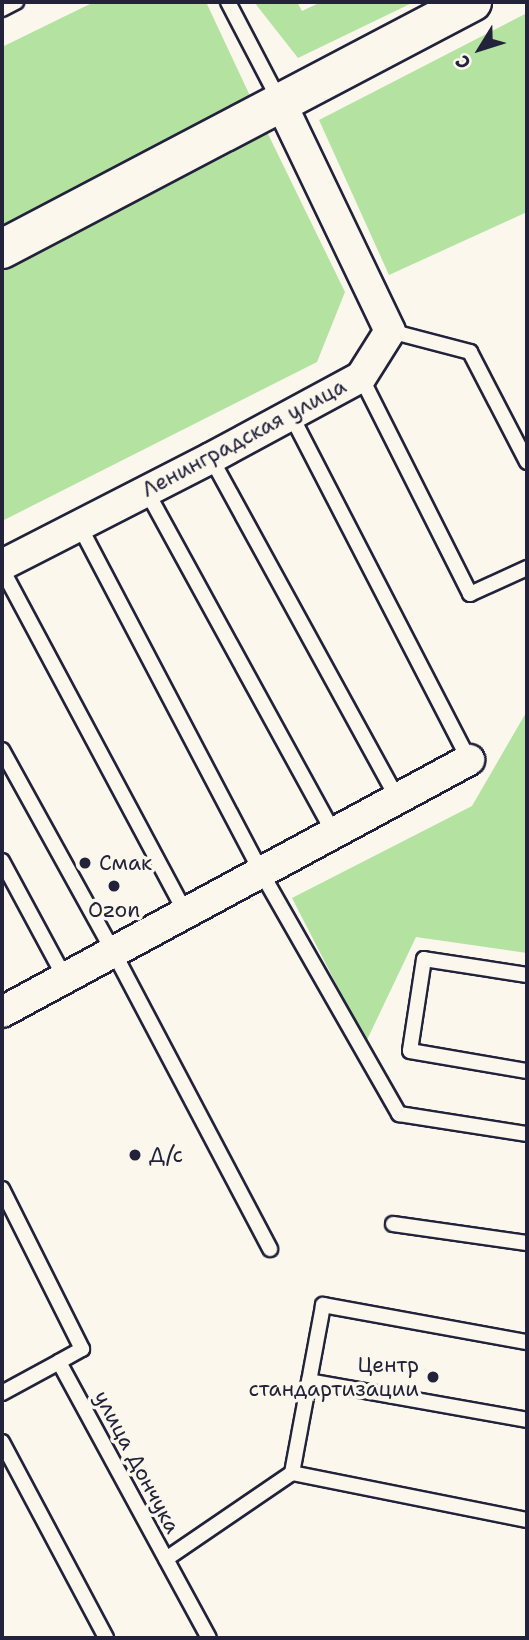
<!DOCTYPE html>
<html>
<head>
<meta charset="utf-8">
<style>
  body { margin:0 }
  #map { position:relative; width:529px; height:1640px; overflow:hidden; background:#fbf7ec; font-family:"Shantell Sans",sans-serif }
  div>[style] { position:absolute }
  .green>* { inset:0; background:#b3e2a1 }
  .roads { filter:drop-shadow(2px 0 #22223b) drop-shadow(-2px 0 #22223b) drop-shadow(0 2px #22223b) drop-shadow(0 -2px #22223b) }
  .lane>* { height:14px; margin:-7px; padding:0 7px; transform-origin:7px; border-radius:7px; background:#fbf7ec }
  .street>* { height:30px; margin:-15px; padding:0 15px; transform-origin:15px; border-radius:15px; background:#fbf7ec }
  .secondary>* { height:38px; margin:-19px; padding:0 19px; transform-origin:19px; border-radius:19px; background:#fbf7ec }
  .dots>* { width:19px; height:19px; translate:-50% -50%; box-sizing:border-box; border:4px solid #fbf7ec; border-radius:50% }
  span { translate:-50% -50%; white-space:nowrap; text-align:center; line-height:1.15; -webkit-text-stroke:7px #fbf7ec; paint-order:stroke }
  .street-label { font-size:21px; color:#22223b }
  .poi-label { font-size:21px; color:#22223b }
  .left { translate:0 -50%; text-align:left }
  .right { translate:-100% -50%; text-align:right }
  .frame { position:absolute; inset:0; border:4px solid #22223b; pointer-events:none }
  .north { position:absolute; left:445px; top:14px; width:70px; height:70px; -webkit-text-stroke:5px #fbf7ec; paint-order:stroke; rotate:232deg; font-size:19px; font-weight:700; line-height:28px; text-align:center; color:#22223b }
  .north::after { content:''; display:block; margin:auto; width:24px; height:32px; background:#22223b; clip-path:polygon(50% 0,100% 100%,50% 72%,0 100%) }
</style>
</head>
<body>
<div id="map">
  <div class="green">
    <i style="clip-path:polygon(94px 2px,206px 2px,251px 98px,2px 226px,2px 47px)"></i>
    <i style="clip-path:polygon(254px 2px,297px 2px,302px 11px,321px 2px,414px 2px,298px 58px)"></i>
    <i style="clip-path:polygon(527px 13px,527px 212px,389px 275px,319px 120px)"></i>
    <i style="clip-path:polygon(267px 132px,345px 292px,317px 362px,2px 521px,2px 270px)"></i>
    <i style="clip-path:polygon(527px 711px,527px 953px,416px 937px,366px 1042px,292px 898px,472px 806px)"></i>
  </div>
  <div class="roads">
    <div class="lane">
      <i style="left:228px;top:2px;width:110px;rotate:62.5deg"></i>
      <i style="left:2px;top:9px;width:16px;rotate:-27deg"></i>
      <i style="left:390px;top:331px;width:83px;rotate:14.7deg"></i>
      <i style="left:470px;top:352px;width:124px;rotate:62.6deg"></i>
      <i style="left:361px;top:377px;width:243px;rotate:63.3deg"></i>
      <i style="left:470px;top:594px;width:63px;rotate:-24.5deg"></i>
      <i style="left:291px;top:415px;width:388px;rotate:62.7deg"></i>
      <i style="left:211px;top:458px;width:389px;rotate:61.3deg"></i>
      <i style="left:146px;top:490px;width:391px;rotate:61.3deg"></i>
      <i style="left:79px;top:525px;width:392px;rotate:62.3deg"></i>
      <i style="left:261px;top:872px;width:279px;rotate:60.3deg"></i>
      <i style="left:399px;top:1114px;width:130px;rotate:8.9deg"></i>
      <i style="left:2px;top:569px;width:390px;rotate:61.9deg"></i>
      <i style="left:2px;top:750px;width:230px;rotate:61.1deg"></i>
      <i style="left:113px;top:951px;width:337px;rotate:62.2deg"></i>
      <i style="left:2px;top:861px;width:133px;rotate:61.7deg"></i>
      <i style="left:527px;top:975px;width:104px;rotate:-171.2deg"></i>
      <i style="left:424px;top:959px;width:93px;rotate:98.7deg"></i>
      <i style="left:410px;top:1051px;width:119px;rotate:9.7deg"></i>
      <i style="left:2px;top:1189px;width:179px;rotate:63.4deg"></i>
      <i style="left:82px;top:1349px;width:26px;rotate:151deg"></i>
      <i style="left:393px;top:1224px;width:135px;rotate:8.1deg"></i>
      <i style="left:309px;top:1381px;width:221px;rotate:10.1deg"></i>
      <i style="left:2px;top:1393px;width:65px;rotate:-28.5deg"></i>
      <i style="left:59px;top:1362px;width:314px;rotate:61.5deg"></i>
      <i style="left:2px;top:1442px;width:222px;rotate:62deg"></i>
      <i style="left:292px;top:1473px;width:171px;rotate:-79.5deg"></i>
      <i style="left:323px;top:1305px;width:207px;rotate:10.3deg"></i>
      <i style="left:166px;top:1559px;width:153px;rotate:-34.3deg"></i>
      <i style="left:292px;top:1473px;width:240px;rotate:11.3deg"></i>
    </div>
    <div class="street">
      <i style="left:2px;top:565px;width:235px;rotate:-27.1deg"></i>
      <i style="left:211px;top:458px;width:170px;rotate:-28.4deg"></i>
      <i style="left:361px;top:377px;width:54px;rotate:-57.8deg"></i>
      <i style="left:390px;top:331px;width:255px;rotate:-115.6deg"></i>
      <i style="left:2px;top:1012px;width:531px;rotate:-28.35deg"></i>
    </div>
    <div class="secondary">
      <i style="left:2px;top:249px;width:531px;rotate:-27.72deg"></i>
    </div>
  </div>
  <div class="dots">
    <i style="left:85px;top:863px;background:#22223b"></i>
    <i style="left:114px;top:886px;background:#22223b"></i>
    <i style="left:135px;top:1155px;background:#22223b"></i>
    <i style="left:433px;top:1377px;background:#22223b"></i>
  </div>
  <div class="street-label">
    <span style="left:244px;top:438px;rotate:-28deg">Ленинградская улица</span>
    <span style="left:137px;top:1462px;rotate:62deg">улица Дончука</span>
  </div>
  <div class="poi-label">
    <span class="left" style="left:99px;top:863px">Смак</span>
    <span style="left:114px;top:910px">Ozon</span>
    <span class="left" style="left:149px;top:1155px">Д/с</span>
    <span class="right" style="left:419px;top:1377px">Центр<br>стандартизации</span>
  </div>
  <div class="frame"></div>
  <div class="north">С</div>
</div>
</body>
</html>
